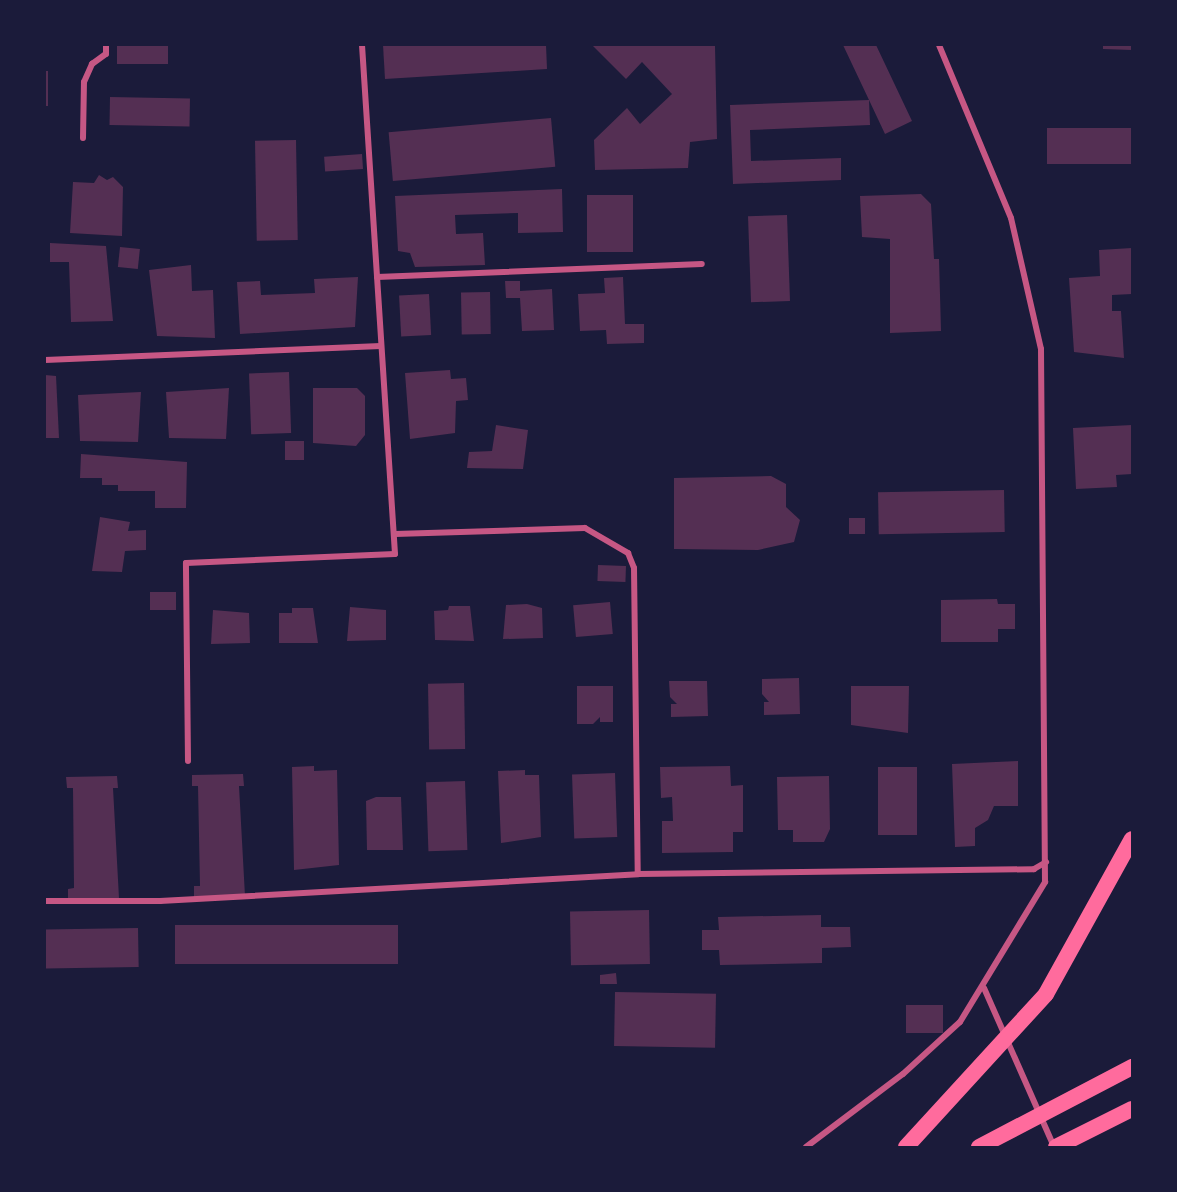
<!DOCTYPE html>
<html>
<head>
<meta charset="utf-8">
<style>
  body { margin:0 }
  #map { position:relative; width:1177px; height:1192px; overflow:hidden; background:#1b1b3a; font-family:Cabin,sans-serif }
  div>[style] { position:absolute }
  .building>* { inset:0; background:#542f53; transform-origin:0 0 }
  .minor>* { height:6px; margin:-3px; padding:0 3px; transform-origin:3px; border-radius:3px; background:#c65784 }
  .trunk>* { height:16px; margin:-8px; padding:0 8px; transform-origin:8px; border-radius:8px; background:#ff6b9d }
  span { translate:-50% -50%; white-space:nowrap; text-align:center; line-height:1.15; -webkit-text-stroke:5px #1b1b3a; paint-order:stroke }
  .frame { position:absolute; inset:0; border:46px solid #1b1b3a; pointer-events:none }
</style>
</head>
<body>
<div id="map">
  <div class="building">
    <i style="left:117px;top:45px;width:51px;height:19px"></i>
    <i style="clip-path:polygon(383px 45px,546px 45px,547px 69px,385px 79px)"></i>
    <i style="clip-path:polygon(592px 45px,715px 46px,717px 139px,690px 142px,688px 168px,595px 170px,594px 140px,627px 108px,640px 124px,672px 94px,642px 62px,626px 79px)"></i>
    <i style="clip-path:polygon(843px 45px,876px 45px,912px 121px,885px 134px,869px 100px,870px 125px,750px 130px,751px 161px,841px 158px,841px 180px,733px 184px,730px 105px,869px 100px)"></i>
    <i style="clip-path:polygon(1103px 45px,1132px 45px,1132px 50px,1103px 49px)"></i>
    <i style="left:45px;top:71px;width:3px;height:35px"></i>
    <i style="left:110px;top:97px;width:80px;height:28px;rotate:1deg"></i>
    <i style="left:551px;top:118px;width:49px;height:163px;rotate:85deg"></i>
    <i style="left:1132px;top:128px;width:36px;height:85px;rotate:90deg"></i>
    <i style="left:296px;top:140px;width:100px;height:41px;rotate:89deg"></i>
    <i style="left:362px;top:154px;width:15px;height:38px;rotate:86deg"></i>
    <i style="clip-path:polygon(99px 175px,107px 180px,113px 177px,123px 187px,122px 236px,70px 233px,73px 182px,94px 183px)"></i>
    <i style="clip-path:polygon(562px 189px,563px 232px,518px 233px,518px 213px,455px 215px,456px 234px,483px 233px,485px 265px,415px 267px,410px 253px,398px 251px,395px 196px)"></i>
    <i style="clip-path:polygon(921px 194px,931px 204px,934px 259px,939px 259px,941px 331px,890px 333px,890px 239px,862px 237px,860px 196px)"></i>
    <i style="left:587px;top:195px;width:46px;height:57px"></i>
    <i style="left:787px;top:215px;width:86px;height:39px;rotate:88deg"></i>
    <i style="clip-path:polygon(50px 243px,106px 246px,113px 321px,71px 322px,69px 262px,50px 262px)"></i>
    <i style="left:120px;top:247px;width:20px;height:20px;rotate:6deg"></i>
    <i style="clip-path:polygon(1132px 248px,1132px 294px,1112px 295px,1112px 311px,1121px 311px,1124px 358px,1074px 352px,1069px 278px,1100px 276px,1099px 250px)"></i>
    <i style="clip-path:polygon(191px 265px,192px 291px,213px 290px,215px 338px,157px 336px,149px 270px)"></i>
    <i style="clip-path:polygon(358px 277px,355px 327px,240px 334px,237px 282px,260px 281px,261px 295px,315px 293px,314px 279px)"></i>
    <i style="clip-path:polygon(623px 277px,625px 324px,644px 324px,644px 343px,607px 344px,606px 330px,580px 331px,578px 294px,605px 293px,604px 278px)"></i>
    <i style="clip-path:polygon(505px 281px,520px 281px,520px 291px,552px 289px,554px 330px,522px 331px,520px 298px,506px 298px)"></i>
    <i style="left:490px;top:292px;width:42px;height:29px;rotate:89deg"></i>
    <i style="left:429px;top:294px;width:41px;height:30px;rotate:87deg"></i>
    <i style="clip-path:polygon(450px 370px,451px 379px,466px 378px,468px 400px,456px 401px,455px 433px,410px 439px,405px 373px)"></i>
    <i style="left:289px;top:372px;width:61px;height:40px;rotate:88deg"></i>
    <i style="clip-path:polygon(45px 375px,56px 376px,59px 438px,45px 438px)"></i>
    <i style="clip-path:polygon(229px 388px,226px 439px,169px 438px,166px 392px)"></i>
    <i style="clip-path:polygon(313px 388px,357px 388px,365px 396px,365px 435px,356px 446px,313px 443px)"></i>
    <i style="clip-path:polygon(141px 392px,138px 442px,80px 441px,78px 395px)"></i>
    <i style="clip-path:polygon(496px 425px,528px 430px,523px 469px,467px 468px,469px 452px,492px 451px)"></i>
    <i style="clip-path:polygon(1132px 425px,1132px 474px,1116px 475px,1117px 487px,1076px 489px,1073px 428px)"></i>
    <i style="left:285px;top:441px;width:19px;height:19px"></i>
    <i style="clip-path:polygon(81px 454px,187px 462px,186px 508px,155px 508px,155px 491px,118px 491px,118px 485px,102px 485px,102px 478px,80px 478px)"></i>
    <i style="clip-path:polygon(771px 476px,786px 484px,786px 507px,800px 520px,794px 542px,758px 550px,674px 549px,674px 478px)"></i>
    <i style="left:1004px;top:490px;width:42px;height:126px;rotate:89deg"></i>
    <i style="clip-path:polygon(100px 517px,130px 522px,128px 531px,146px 530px,146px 550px,125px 551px,122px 572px,92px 571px)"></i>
    <i style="left:849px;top:518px;width:16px;height:16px"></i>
    <i style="left:598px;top:565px;width:28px;height:16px;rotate:2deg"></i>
    <i style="left:150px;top:592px;width:26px;height:18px"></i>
    <i style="clip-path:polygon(997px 599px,998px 604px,1015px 604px,1015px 629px,998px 629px,998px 642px,941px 642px,941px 600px)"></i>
    <i style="left:610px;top:602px;width:32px;height:37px;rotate:85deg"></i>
    <i style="clip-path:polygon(527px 604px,542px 608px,543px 638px,503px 639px,506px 605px)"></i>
    <i style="clip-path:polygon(449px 606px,470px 606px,474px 641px,435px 640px,434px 611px,448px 610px)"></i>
    <i style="clip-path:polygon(350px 607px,386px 610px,386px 640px,347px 641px)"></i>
    <i style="clip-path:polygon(292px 608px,313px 608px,318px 643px,279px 643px,279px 613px,292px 613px)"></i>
    <i style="clip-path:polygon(213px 610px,249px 613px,250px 643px,211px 644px)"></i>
    <i style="clip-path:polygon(799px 678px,800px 714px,764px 715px,764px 702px,769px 702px,762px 694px,762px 679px)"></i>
    <i style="clip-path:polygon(669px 681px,707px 681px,708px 716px,671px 717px,671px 704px,677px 704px,670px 697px)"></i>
    <i style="left:464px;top:683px;width:66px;height:36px;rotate:89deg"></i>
    <i style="clip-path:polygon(577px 686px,613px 686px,613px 722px,600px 722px,600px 717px,593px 724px,577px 724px)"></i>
    <i style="clip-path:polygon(851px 686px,909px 686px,908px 733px,851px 725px)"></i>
    <i style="clip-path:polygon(1018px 761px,1018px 806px,994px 806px,988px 820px,975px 828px,975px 846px,955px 847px,952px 764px)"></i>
    <i style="clip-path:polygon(314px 766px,314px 771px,337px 770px,339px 865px,294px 870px,292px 767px)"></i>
    <i style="clip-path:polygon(730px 766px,731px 786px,743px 785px,743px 832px,733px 832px,733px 852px,662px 853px,662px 821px,673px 821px,672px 797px,661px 798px,660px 767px)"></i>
    <i style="left:878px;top:767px;width:39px;height:68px"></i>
    <i style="clip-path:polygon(525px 770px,525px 775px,539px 775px,541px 837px,501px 843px,498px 771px)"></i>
    <i style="left:615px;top:773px;width:64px;height:43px;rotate:88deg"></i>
    <i style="clip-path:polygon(243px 774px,244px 786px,239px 786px,245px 896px,194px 897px,194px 886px,200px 886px,198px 786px,192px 786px,192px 775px)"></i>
    <i style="clip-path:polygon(117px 776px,118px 788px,113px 788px,119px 898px,68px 899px,68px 889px,74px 888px,73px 788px,67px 788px,66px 777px)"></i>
    <i style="clip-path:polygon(829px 776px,830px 829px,824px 842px,793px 842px,793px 830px,778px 830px,777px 777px)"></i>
    <i style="left:465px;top:781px;width:69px;height:39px;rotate:88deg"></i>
    <i style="clip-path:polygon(376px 797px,401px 797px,403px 850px,367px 850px,366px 801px)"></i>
    <i style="left:649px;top:910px;width:54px;height:79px;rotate:89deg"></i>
    <i style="clip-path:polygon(821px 915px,821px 927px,850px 927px,851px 947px,822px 948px,822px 963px,720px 965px,719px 950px,702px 950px,702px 930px,719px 930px,718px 917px)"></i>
    <i style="left:398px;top:925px;width:39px;height:223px;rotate:90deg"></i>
    <i style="left:138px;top:928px;width:39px;height:93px;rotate:89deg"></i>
    <i style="clip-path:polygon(616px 973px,617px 984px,600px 984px,600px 975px)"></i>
    <i style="left:615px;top:992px;width:101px;height:54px;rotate:1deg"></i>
    <i style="left:906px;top:1005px;width:37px;height:28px"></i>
  </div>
  <div class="minor">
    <i style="left:83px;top:138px;width:56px;rotate:-89deg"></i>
    <i style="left:84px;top:82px;width:20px;rotate:-66deg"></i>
    <i style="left:92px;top:64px;width:17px;rotate:-36deg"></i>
    <i style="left:106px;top:54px;width:9px;rotate:-90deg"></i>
    <i style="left:377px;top:277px;width:325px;rotate:-2.3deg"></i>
    <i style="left:45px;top:360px;width:336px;rotate:-2.4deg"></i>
    <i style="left:395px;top:534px;width:190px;rotate:-1.8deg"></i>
    <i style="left:585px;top:528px;width:50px;rotate:30.2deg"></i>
    <i style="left:628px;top:553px;width:16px;rotate:68deg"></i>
    <i style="left:634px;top:568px;width:306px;rotate:89.3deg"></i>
    <i style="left:188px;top:761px;width:198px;rotate:-90.6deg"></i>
    <i style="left:186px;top:563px;width:209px;rotate:-2.5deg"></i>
    <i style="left:395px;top:554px;width:510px;rotate:-93.71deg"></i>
    <i style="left:45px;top:901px;width:115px"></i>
    <i style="left:160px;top:901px;width:479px;rotate:-3.2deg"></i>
    <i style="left:638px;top:874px;width:396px;rotate:-0.7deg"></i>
    <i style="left:1034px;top:869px;width:14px;rotate:-30deg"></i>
    <i style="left:984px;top:988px;width:174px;rotate:66.2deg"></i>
    <i style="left:806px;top:1147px;width:121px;rotate:-37deg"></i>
    <i style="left:903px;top:1074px;width:77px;rotate:-42.4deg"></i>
    <i style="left:960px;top:1022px;width:164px;rotate:-58.7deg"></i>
    <i style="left:1045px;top:882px;width:533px;rotate:-90.43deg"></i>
    <i style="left:1041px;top:349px;width:134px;rotate:-102.9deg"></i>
    <i style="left:1011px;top:218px;width:187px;rotate:-112.6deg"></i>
  </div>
  <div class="trunk">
    <i style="left:906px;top:1147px;width:207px;rotate:-47.5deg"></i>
    <i style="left:1046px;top:994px;width:177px;rotate:-61deg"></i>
    <i style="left:979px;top:1147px;width:173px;rotate:-27.6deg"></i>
    <i style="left:1056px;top:1147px;width:85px;rotate:-26.6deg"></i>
  </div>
  <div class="frame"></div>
</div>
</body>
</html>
